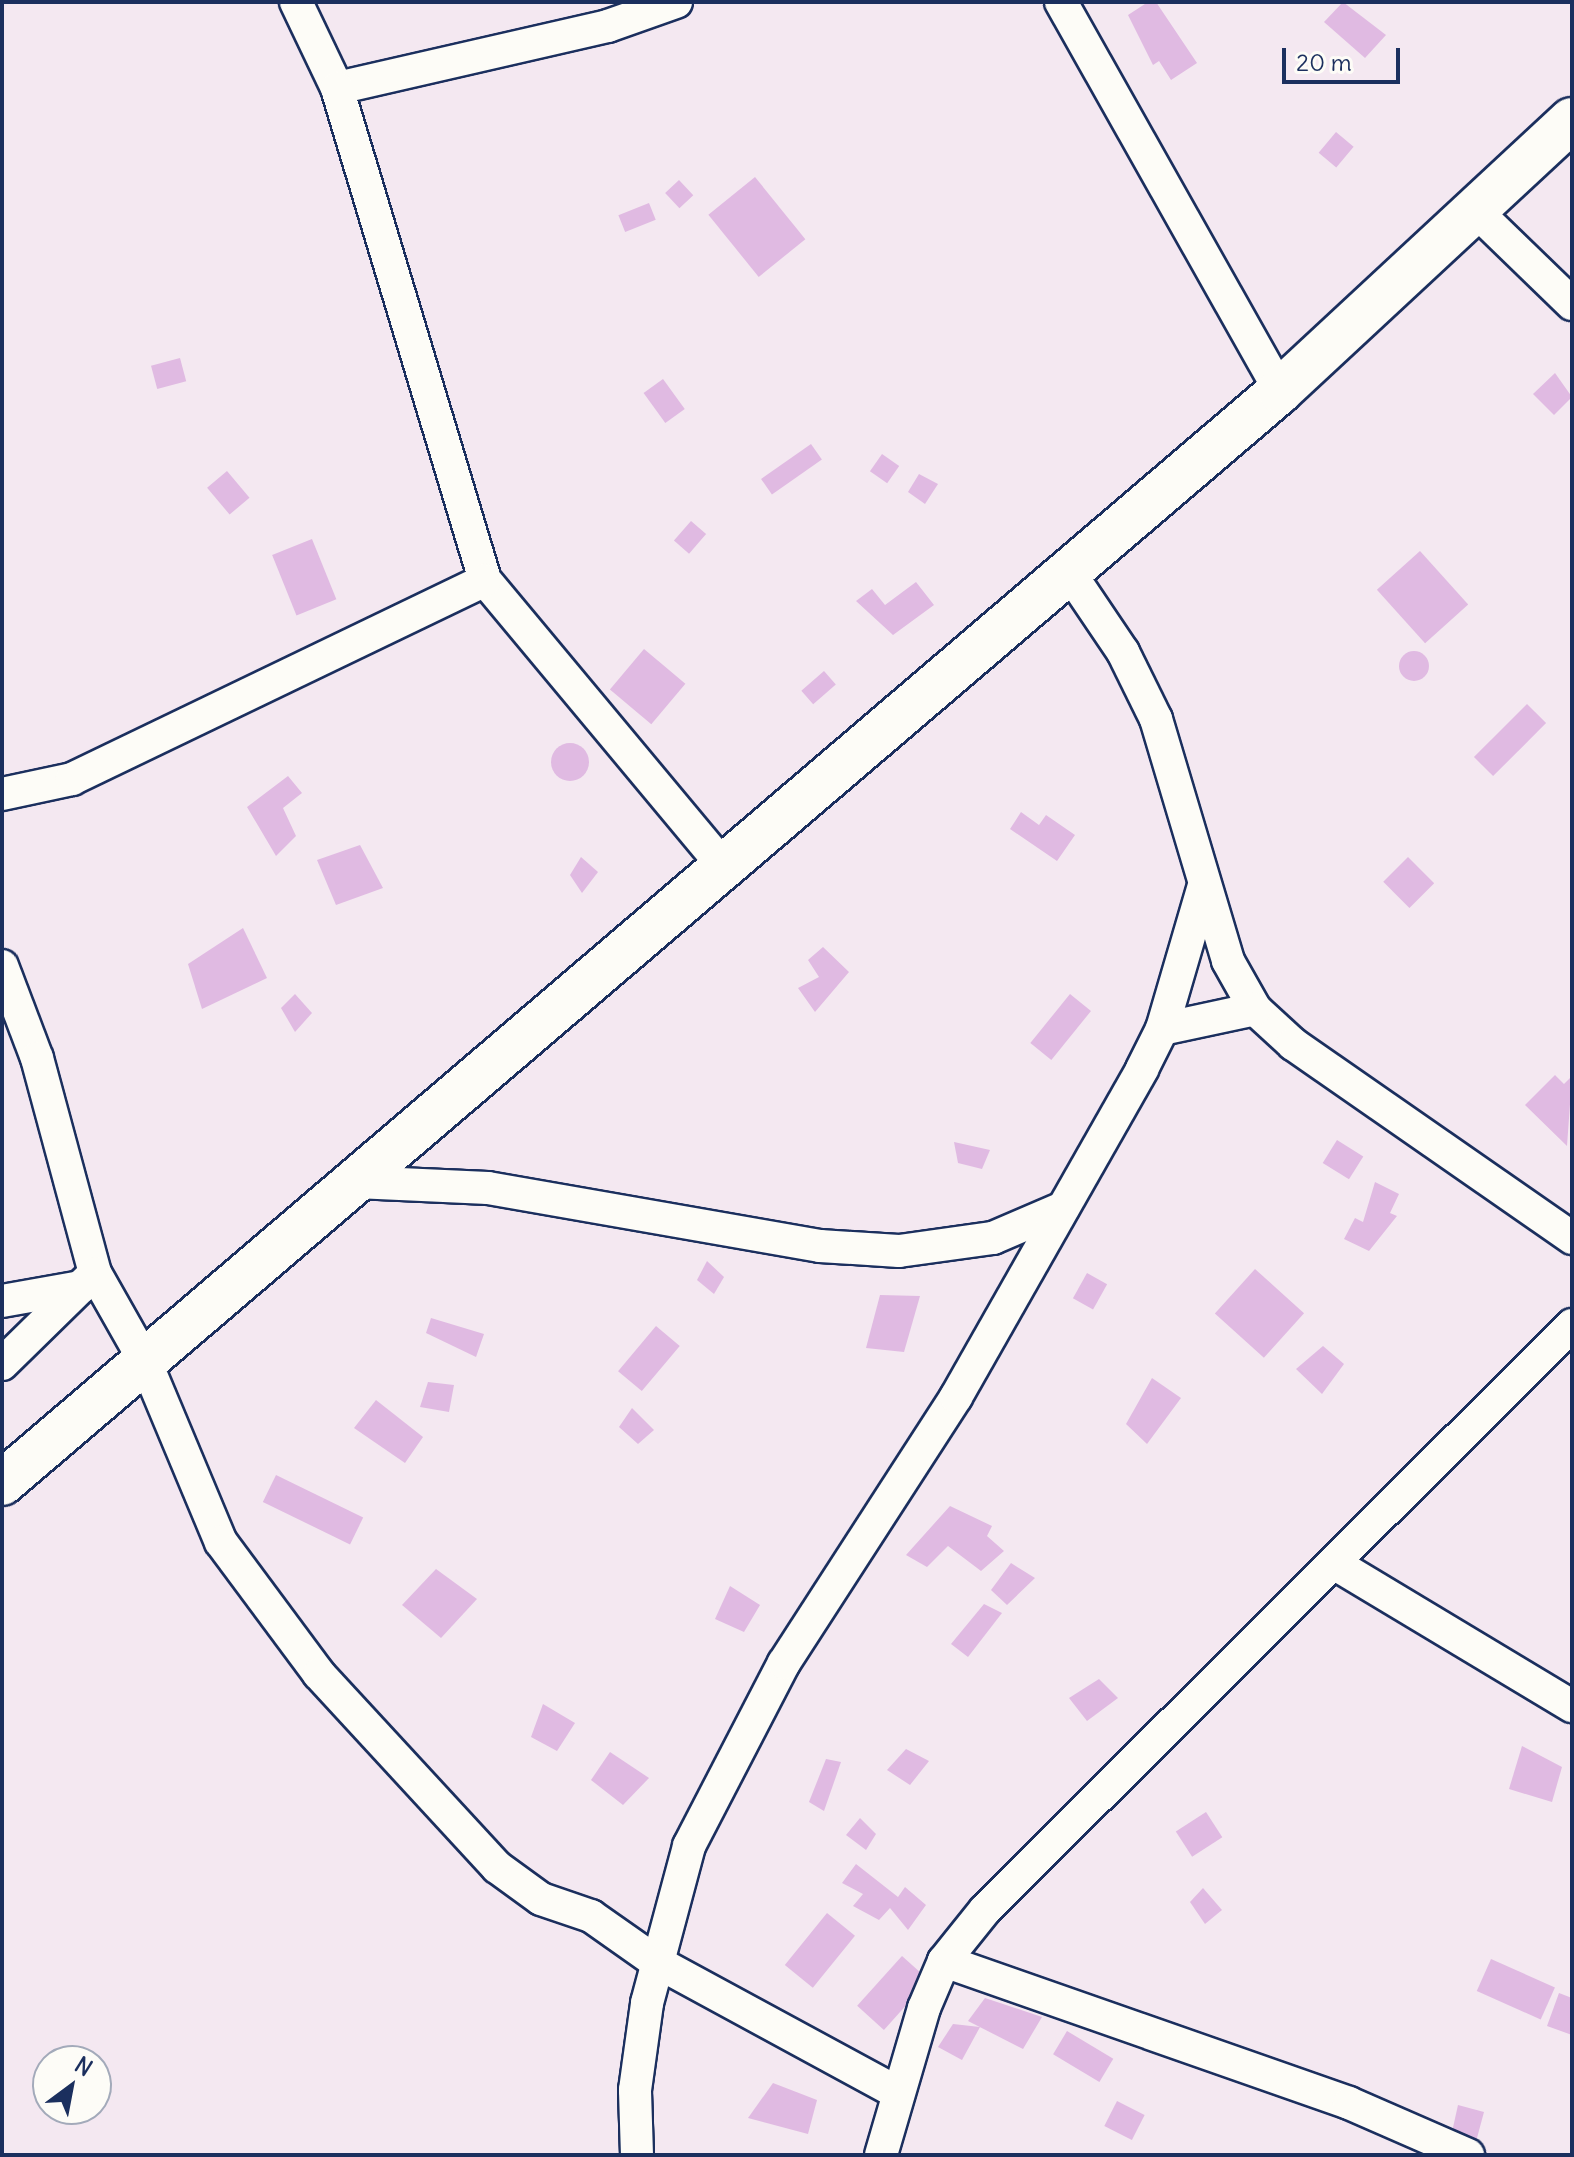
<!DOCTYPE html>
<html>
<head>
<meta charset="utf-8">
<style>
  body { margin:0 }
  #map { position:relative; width:1574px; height:2157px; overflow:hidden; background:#f4e8f1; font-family:Delius,sans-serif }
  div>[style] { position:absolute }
  .building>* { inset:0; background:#e0bae2; transform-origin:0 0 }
  .round { border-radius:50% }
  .roads { filter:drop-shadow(2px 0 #1b2f5e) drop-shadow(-2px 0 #1b2f5e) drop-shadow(0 2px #1b2f5e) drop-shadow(0 -2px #1b2f5e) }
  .street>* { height:32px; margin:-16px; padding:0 16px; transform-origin:16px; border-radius:16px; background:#fdfcf7 }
  .secondary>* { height:44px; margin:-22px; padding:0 22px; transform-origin:22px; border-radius:22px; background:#fdfcf7 }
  span { translate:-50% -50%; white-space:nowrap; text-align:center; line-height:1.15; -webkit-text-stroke:7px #fdfcf7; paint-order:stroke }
  .frame { position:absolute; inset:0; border:4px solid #1b2f5e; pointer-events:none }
  .north { position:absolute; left:32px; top:2045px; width:80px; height:80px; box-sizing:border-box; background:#fdfcf7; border:2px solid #a3aaba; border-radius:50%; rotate:32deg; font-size:22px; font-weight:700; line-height:32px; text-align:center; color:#1b2f5e }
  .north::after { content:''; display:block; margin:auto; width:28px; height:36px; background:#1b2f5e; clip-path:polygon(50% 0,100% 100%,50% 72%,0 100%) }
  .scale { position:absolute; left:1282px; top:48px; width:118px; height:36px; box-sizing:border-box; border:4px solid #1b2f5e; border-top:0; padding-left:10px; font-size:24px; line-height:28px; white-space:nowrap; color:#1b2f5e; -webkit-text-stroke:6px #fdfcf7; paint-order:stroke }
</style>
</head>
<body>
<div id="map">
  <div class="building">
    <i style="clip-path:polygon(1148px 2px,1156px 2px,1197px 63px,1171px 80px,1159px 61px,1153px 65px,1128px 15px)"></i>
    <i style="clip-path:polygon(1343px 2px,1386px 35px,1365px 58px,1324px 22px)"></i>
    <i style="left:1336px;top:132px;width:23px;height:27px;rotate:40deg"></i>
    <i style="left:755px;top:177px;width:80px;height:60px;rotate:51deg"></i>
    <i style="left:679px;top:180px;width:21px;height:19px;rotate:47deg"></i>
    <i style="left:649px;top:203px;width:18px;height:33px;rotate:68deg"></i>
    <i style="left:180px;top:358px;width:24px;height:30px;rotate:75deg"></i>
    <i style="clip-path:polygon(1555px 373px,1572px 397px,1554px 415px,1533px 394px)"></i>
    <i style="left:663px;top:379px;width:37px;height:24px;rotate:54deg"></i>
    <i style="left:811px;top:444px;width:19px;height:61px;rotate:55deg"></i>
    <i style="left:882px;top:454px;width:21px;height:21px;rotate:35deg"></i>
    <i style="left:227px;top:471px;width:35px;height:26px;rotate:50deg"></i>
    <i style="clip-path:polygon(919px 474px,938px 484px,925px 504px,908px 492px)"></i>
    <i style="left:691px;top:521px;width:20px;height:26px;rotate:41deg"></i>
    <i style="left:312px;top:539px;width:65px;height:43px;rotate:68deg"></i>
    <i style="left:1420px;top:551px;width:72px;height:58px;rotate:48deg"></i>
    <i style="clip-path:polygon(916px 582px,934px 605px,893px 635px,856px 601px,872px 589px,885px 605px)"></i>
    <i style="left:644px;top:649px;width:54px;height:53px;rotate:40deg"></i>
    <i class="round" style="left:1399px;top:651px;width:30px;height:30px"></i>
    <i style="left:824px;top:671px;width:18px;height:30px;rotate:49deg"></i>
    <i style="left:1527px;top:704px;width:27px;height:75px;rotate:45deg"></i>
    <i class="round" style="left:551px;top:743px;width:38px;height:38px"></i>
    <i style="clip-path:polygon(288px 776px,302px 793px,283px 808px,296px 836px,276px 856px,247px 807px)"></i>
    <i style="clip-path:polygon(1021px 812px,1039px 825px,1046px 815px,1075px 835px,1057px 861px,1010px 829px)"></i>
    <i style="clip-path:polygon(360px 845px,383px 888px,336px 905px,317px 860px)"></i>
    <i style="clip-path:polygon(581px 857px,598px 872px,582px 893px,570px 875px)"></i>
    <i style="left:1408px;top:857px;width:37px;height:35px;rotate:45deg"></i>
    <i style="clip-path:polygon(243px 928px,267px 978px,202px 1009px,188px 964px)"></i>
    <i style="clip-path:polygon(823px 947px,849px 972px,815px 1012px,798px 988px,819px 977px,808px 960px)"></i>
    <i style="clip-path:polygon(295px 994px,312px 1013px,295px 1032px,281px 1008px)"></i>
    <i style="left:1070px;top:994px;width:27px;height:63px;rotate:39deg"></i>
    <i style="clip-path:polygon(1555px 1075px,1564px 1084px,1572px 1076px,1567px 1146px,1525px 1105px)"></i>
    <i style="left:1337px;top:1140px;width:31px;height:27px;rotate:32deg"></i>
    <i style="clip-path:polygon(954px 1142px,990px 1150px,982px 1169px,958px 1163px)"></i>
    <i style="clip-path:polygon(1375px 1182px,1399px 1194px,1390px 1213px,1397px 1216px,1369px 1251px,1344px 1239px,1355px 1218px,1363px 1222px)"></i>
    <i style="clip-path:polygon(707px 1261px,724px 1277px,714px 1294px,697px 1280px)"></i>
    <i style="left:1255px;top:1269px;width:66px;height:60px;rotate:42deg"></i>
    <i style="left:1087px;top:1273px;width:23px;height:29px;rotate:29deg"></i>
    <i style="clip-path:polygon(880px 1295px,920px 1296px,904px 1352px,866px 1348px)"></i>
    <i style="clip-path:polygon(431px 1318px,484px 1334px,476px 1357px,426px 1333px)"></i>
    <i style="left:656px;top:1326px;width:31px;height:59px;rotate:40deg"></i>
    <i style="clip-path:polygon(1323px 1346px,1344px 1364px,1322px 1394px,1296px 1369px)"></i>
    <i style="clip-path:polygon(1152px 1378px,1181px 1398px,1147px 1444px,1126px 1424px)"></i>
    <i style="clip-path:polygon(428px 1382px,454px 1385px,449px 1412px,420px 1407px)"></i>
    <i style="clip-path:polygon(376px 1400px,423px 1437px,405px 1463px,354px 1428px)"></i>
    <i style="clip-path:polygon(632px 1408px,654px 1430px,638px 1444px,619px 1427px)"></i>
    <i style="left:276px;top:1475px;width:97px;height:30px;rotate:26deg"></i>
    <i style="clip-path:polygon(950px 1506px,992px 1526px,987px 1536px,1004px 1551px,981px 1571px,948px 1546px,927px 1567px,906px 1555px)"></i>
    <i style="clip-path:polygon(1011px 1563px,1035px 1578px,1007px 1605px,991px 1590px)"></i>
    <i style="clip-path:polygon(436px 1569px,477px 1599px,441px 1638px,402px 1605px)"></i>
    <i style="clip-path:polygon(730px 1586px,760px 1605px,744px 1632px,715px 1619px)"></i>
    <i style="clip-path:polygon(984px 1604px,1002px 1613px,968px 1657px,951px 1644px)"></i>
    <i style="clip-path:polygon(1099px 1679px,1118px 1698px,1087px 1721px,1069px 1698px)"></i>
    <i style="clip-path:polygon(543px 1704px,575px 1723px,557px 1751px,531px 1737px)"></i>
    <i style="clip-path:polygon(1522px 1746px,1562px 1767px,1552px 1802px,1509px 1789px)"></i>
    <i style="clip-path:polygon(906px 1749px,929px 1761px,910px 1785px,887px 1770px)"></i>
    <i style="clip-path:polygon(610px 1752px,649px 1778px,623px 1805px,591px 1780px)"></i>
    <i style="clip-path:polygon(826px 1759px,841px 1762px,824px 1811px,809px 1802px)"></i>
    <i style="left:1206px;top:1812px;width:30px;height:36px;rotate:57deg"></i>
    <i style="clip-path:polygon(860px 1818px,876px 1834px,866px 1850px,846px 1835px)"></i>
    <i style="clip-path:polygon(856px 1864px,898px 1897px,905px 1887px,926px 1905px,908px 1930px,890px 1908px,879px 1920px,853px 1906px,863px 1894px,842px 1883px)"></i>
    <i style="clip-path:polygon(1203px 1888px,1222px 1910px,1205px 1924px,1190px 1902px)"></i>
    <i style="left:827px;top:1913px;width:36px;height:67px;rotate:39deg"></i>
    <i style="left:902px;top:1956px;width:36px;height:67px;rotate:42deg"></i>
    <i style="left:1491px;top:1959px;width:70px;height:35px;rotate:24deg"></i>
    <i style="clip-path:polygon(1559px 1993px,1572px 1998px,1572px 2035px,1547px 2026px)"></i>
    <i style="clip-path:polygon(985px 1998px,1042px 2017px,1023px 2049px,968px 2021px)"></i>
    <i style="clip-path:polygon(953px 2024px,980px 2027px,962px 2060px,938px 2047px)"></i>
    <i style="left:1067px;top:2031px;width:54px;height:27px;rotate:31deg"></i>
    <i style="clip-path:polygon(773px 2083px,817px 2100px,808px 2134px,748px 2118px)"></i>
    <i style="left:1117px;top:2101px;width:31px;height:28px;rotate:27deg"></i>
    <i style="clip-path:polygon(1458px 2105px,1484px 2112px,1474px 2149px,1452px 2132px)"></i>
  </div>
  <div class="roads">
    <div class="street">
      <i style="left:296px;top:2px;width:95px;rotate:64.5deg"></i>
      <i style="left:676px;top:2px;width:72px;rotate:160.6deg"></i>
      <i style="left:608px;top:26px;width:278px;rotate:167.1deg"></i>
      <i style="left:337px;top:88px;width:514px;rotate:73.26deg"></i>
      <i style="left:485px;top:580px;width:372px;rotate:50.2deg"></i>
      <i style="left:1061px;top:2px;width:446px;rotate:60.6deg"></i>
      <i style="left:1478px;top:213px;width:131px;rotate:44.1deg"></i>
      <i style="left:1069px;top:572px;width:97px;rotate:56deg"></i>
      <i style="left:1123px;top:652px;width:75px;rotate:63.8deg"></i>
      <i style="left:1156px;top:719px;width:252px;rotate:73.4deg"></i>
      <i style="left:1228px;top:961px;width:55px;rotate:60.6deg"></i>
      <i style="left:1255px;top:1009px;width:52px;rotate:42.6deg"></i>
      <i style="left:1293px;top:1044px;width:340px;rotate:34.8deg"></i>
      <i style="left:2px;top:794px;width:72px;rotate:-12.1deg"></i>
      <i style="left:72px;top:779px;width:458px;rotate:-25.7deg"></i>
      <i style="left:2px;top:966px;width:98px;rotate:69.2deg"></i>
      <i style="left:37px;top:1058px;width:223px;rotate:74.9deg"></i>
      <i style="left:95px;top:1273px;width:103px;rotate:60.5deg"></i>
      <i style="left:146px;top:1363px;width:194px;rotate:67.3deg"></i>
      <i style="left:221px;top:1542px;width:164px;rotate:53.4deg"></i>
      <i style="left:319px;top:1674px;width:263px;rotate:47.3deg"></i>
      <i style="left:497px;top:1867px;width:54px;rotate:36deg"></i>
      <i style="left:541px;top:1899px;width:53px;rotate:18.8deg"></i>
      <i style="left:591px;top:1916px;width:78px;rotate:35.1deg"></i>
      <i style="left:655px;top:1961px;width:277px;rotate:28.5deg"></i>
      <i style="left:1162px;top:1029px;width:95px;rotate:-12.1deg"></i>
      <i style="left:356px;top:1182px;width:132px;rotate:2.6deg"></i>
      <i style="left:488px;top:1188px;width:337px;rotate:9.9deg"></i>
      <i style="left:820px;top:1246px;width:79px;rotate:3.6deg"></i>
      <i style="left:899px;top:1251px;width:95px;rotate:-7.9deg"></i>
      <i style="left:993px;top:1238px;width:76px;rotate:-23.2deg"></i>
      <i style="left:2px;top:1301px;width:80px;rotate:-10deg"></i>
      <i style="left:2px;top:1364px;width:130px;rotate:-44.4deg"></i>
      <i style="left:1337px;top:1565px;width:274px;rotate:31deg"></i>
      <i style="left:944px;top:1961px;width:429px;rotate:19.3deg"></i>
      <i style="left:1349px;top:2103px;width:130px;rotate:23.6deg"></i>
      <i style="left:637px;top:2155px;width:65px;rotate:-91.8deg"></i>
      <i style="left:635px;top:2090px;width:88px;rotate:-82.1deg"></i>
      <i style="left:647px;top:2003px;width:163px;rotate:-75deg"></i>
      <i style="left:689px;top:1846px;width:206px;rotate:-62.6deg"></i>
      <i style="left:784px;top:1663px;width:317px;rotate:-57.1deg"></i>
      <i style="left:956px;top:1397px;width:377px;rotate:-60.4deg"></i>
      <i style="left:1142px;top:1069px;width:45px;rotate:-63.4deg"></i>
      <i style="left:1162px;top:1029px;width:150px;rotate:-73.7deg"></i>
      <i style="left:881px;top:2155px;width:153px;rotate:-73.7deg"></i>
      <i style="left:924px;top:2008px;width:51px;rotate:-66.9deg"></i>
      <i style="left:944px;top:1961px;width:65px;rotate:-51.2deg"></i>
      <i style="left:985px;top:1910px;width:829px;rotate:-44.9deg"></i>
    </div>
    <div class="secondary">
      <i style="left:2px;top:1483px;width:1681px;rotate:-40.51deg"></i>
      <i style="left:1280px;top:391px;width:398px;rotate:-42.9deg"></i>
    </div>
  </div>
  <div class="frame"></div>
  <div class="north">N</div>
  <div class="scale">20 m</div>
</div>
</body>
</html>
